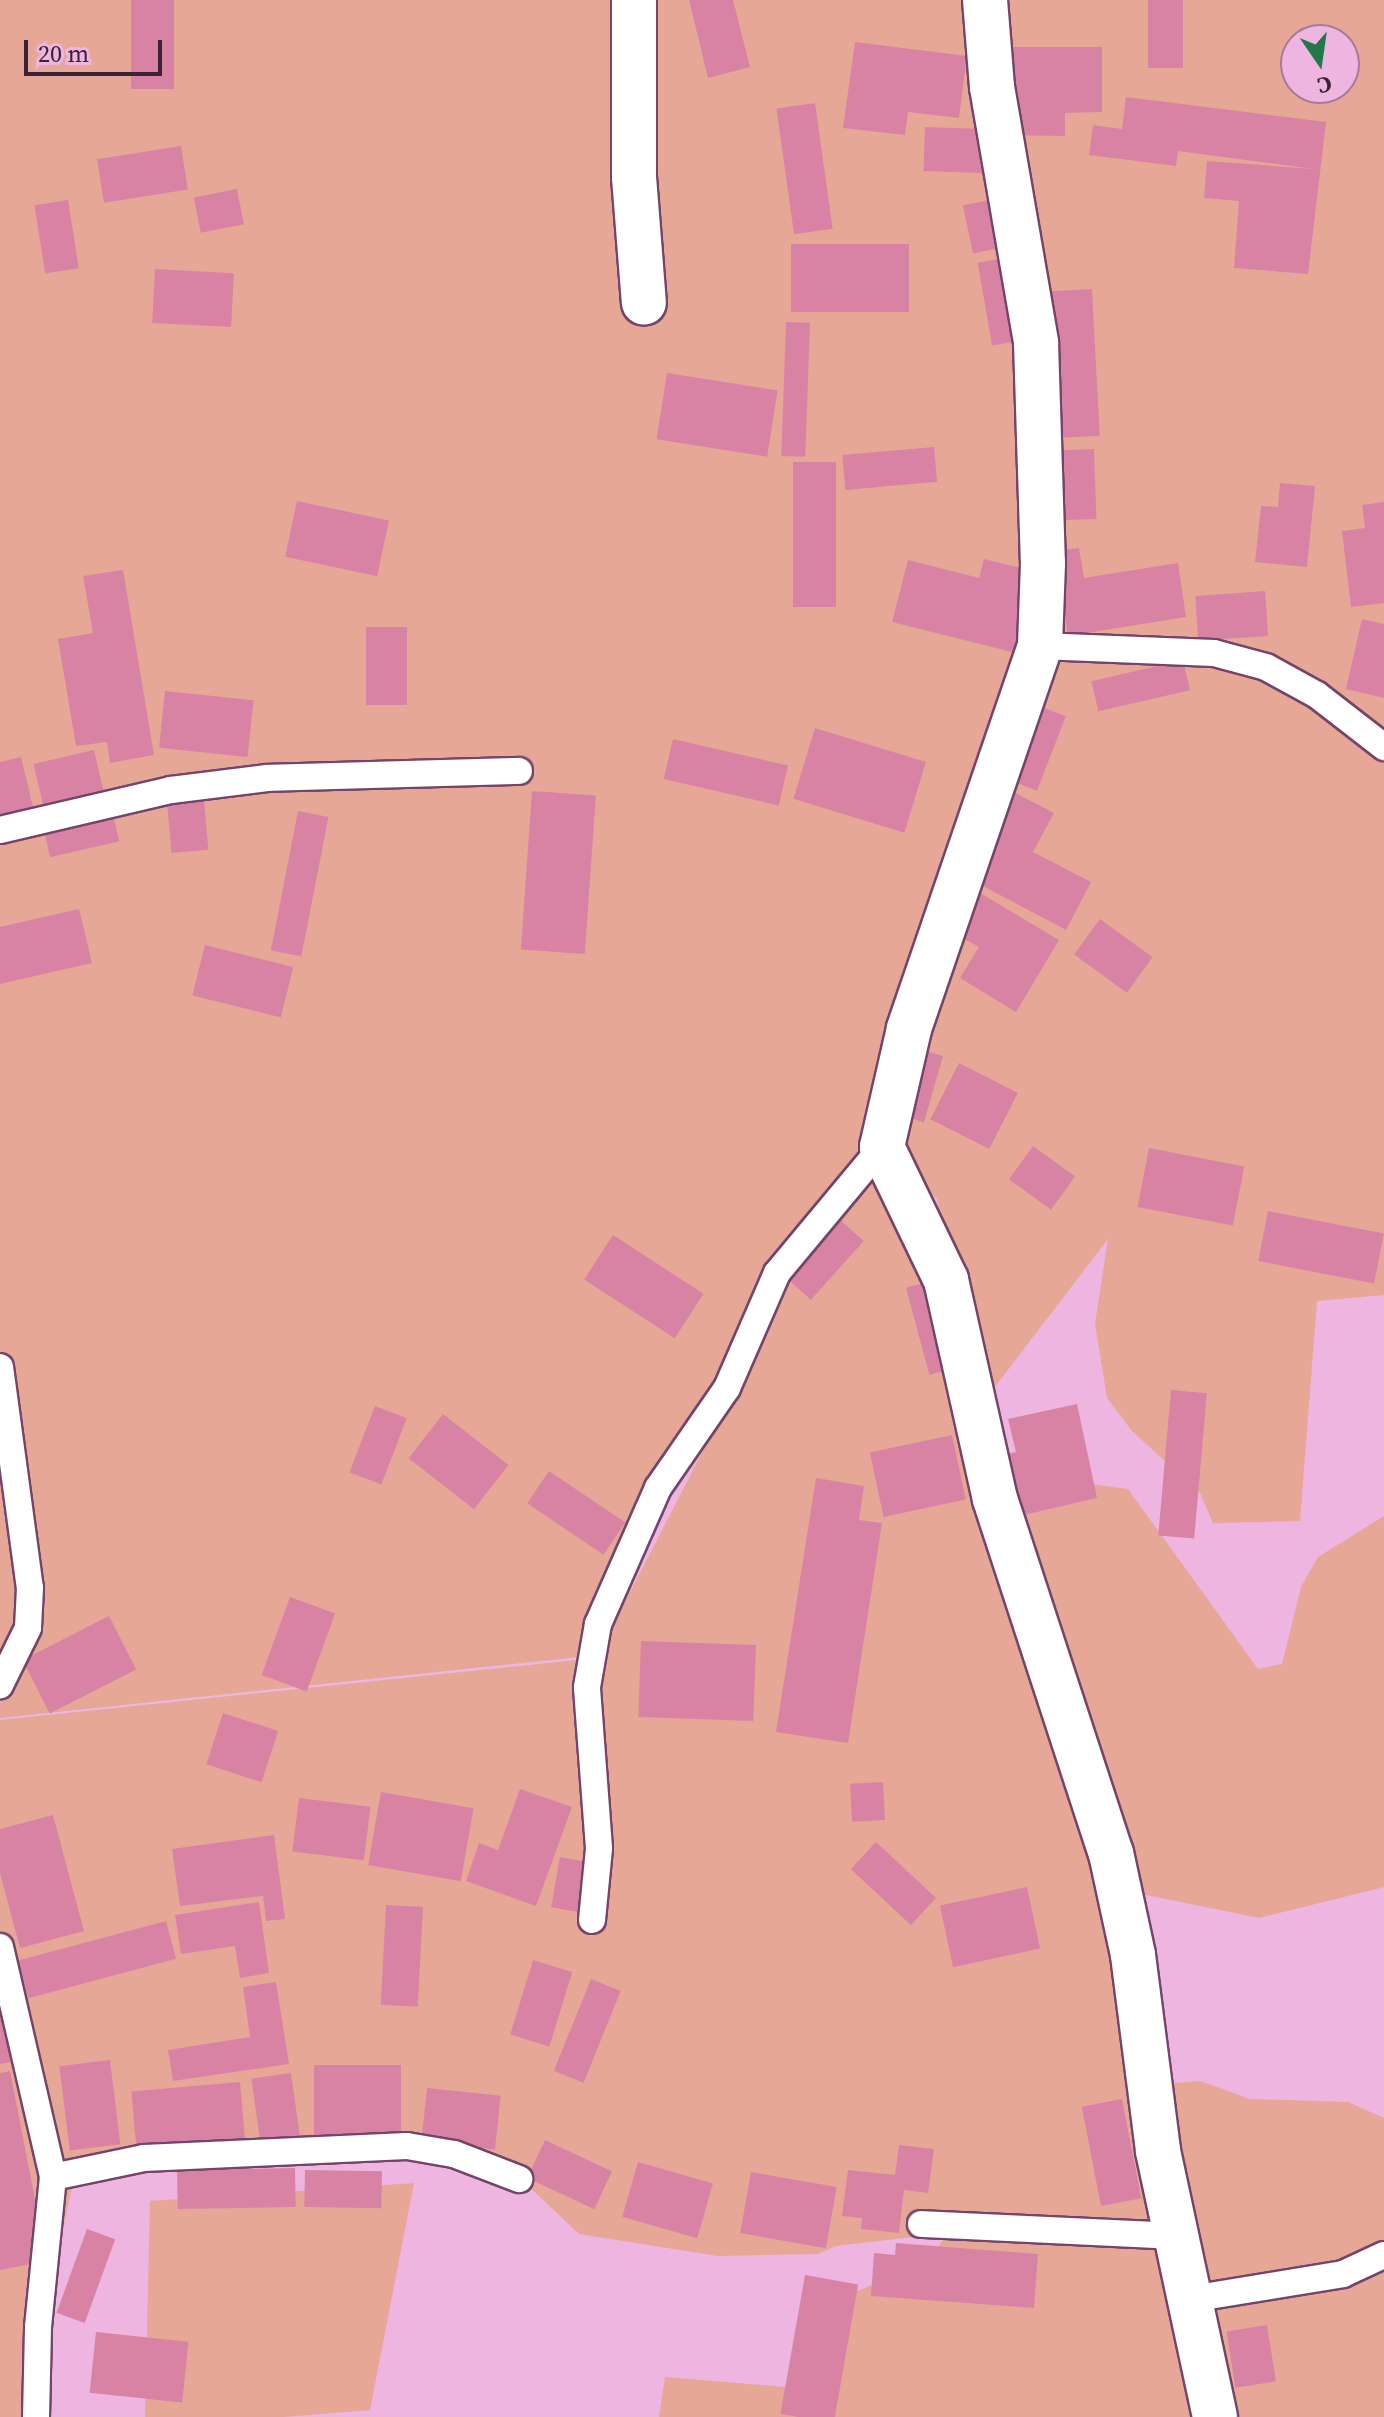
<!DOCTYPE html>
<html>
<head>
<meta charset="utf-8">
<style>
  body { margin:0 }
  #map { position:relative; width:1384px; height:2417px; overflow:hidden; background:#edb5df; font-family:"Source Serif 4",serif }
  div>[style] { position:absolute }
  .green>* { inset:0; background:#e6a797 }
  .building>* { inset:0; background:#d983a4; transform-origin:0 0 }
  .roads { filter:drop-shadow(2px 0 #74446a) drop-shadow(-2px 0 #74446a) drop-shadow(0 2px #74446a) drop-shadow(0 -2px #74446a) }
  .lane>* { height:26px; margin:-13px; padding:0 13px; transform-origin:13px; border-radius:13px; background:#fff }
  .street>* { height:44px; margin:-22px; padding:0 22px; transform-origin:22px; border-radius:22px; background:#fff }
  span { translate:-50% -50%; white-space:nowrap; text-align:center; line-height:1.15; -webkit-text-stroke:6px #edb5df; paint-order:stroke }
  .north { position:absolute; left:1280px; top:24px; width:80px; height:80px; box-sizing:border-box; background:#edb5df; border:2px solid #a57b9b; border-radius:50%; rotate:167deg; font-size:22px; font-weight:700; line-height:32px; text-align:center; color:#392334 }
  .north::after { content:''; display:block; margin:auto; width:28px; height:36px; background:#23784a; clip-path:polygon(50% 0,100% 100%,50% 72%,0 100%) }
  .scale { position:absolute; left:24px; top:40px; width:138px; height:36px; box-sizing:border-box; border:4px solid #392334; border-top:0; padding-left:10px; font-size:24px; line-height:28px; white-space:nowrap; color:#392334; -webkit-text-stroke:6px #edb5df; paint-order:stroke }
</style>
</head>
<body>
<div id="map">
  <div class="green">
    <i style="clip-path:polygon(evenodd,0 0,1384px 0,1384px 1295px,1317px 1301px,1300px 1521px,1213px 1523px,1200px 1493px,1132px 1431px,1107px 1398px,1095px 1324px,1108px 1239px,981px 1405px,984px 1492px,1045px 1478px,1128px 1489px,1258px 1669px,1282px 1664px,1301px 1587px,1318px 1557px,1384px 1516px,1384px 1887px,1259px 1918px,1117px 1889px,1149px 2085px,1200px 2081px,1250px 2099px,1348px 2102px,1384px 2118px,1384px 2417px,659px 2417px,665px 2377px,811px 2389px,824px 2305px,930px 2261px,947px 2233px,836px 2246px,818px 2254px,718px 2256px,579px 2234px,521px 2179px,392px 2147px,240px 2149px,72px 2188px,41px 2329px,43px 2417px,0 2417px,0 1954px,19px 2043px,0 1931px,0 1720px,596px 1658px,739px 1381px,780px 1269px,888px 1153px,935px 1201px,971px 1353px,937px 1199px,888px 1149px,777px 1267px,589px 1656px,0 1718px,0 0,1296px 40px,1344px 40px,1344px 88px,1296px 88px,1296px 40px)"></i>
    <i style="clip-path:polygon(414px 2183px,370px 2410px,284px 2417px,145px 2417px,150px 2201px)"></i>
  </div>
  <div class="building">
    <i style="left:131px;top:0;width:43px;height:89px"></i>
    <i style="clip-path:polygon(689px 0,733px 0,750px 67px,708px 78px)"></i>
    <i style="left:1148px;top:0;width:35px;height:68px"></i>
    <i style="clip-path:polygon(855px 42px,967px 56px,959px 118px,908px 112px,905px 135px,843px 128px)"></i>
    <i style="clip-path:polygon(1003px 47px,1102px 47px,1102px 112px,1065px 113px,1065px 136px,1009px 135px)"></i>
    <i style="clip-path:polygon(1126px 97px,1326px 122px,1308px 274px,1234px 268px,1239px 201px,1204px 198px,1207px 161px,1314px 169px,1178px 151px,1176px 166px,1089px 155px,1093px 125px,1122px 129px)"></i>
    <i style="left:815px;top:103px;width:127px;height:39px;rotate:82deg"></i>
    <i style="left:925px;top:127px;width:70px;height:44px;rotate:2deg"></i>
    <i style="left:181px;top:146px;width:44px;height:85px;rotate:81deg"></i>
    <i style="left:237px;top:189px;width:36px;height:44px;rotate:79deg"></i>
    <i style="left:1003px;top:197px;width:49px;height:41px;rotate:78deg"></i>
    <i style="left:68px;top:200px;width:69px;height:34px;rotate:81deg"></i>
    <i style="left:791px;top:244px;width:118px;height:68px"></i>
    <i style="left:1016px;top:256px;width:84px;height:39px;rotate:80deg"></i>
    <i style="left:155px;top:269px;width:79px;height:54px;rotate:3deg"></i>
    <i style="left:1092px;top:289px;width:147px;height:51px;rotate:87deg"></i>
    <i style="left:786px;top:322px;width:24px;height:134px;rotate:2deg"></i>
    <i style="left:667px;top:373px;width:112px;height:67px;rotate:9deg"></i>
    <i style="left:934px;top:447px;width:35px;height:92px;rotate:85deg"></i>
    <i style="left:1094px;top:449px;width:70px;height:44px;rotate:88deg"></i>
    <i style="left:793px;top:462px;width:43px;height:145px"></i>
    <i style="clip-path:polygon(1280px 483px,1315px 486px,1307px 567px,1255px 562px,1261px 506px,1278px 507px)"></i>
    <i style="left:297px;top:501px;width:94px;height:57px;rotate:12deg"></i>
    <i style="clip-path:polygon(1384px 502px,1384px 603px,1351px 607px,1342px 531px,1365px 528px,1362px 505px)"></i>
    <i style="clip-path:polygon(1079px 548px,1084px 578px,1178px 563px,1186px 617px,1068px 636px,1055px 551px)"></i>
    <i style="clip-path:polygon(984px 559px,1037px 572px,1016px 653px,892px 622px,908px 560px,979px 578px)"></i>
    <i style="clip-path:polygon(123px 570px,154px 755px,110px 763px,107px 742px,76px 746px,58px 639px,93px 633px,83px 576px)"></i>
    <i style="left:1265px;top:591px;width:45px;height:70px;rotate:86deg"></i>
    <i style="clip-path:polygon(1362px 619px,1384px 624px,1384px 698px,1346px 689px)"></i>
    <i style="left:366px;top:627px;width:41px;height:78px"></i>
    <i style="left:1183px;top:660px;width:31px;height:94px;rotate:77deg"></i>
    <i style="left:165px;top:691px;width:89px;height:57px;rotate:6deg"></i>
    <i style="left:1034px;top:704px;width:34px;height:80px;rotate:21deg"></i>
    <i style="left:815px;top:728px;width:116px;height:74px;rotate:17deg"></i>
    <i style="left:673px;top:739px;width:118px;height:41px;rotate:13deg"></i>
    <i style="left:94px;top:750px;width:48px;height:62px;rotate:77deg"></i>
    <i style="clip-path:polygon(21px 757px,34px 811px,0 819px,0 762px)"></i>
    <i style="clip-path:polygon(1010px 790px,1054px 813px,1033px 852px,1091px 882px,1066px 930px,964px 876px)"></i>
    <i style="left:532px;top:791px;width:64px;height:159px;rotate:4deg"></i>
    <i style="left:204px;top:800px;width:50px;height:37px;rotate:85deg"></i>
    <i style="left:298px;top:811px;width:31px;height:142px;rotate:11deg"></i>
    <i style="left:113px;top:814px;width:28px;height:71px;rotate:77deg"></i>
    <i style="clip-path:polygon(970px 887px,1059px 940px,1016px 1012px,960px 978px,979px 947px,945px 928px)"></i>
    <i style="clip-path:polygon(79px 909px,92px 963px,0 984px,0 927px)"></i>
    <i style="left:1100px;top:919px;width:65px;height:44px;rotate:36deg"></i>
    <i style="left:205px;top:945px;width:91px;height:52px;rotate:14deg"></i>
    <i style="left:919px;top:1049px;width:25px;height:69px;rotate:16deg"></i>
    <i style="left:959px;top:1063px;width:66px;height:63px;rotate:27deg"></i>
    <i style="left:1033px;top:1146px;width:52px;height:41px;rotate:36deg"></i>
    <i style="left:1149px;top:1148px;width:97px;height:60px;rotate:11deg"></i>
    <i style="left:1268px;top:1211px;width:118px;height:51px;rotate:11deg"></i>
    <i style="left:837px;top:1217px;width:36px;height:79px;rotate:42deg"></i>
    <i style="left:613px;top:1235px;width:108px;height:53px;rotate:33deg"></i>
    <i style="left:935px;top:1280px;width:90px;height:30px;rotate:75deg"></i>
    <i style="left:1171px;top:1390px;width:36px;height:146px;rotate:5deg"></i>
    <i style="clip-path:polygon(1077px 1404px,1097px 1498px,1006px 1519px,992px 1457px,1016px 1452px,1008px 1419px)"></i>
    <i style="left:375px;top:1406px;width:34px;height:71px;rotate:21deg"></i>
    <i style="left:443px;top:1414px;width:83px;height:56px;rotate:38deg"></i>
    <i style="left:952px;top:1435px;width:66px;height:84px;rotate:78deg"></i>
    <i style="left:549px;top:1471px;width:92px;height:39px;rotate:34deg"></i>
    <i style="clip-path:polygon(816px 1478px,864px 1486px,859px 1520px,882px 1523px,848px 1743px,776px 1732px)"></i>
    <i style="left:290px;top:1597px;width:48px;height:83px;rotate:20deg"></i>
    <i style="left:109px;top:1616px;width:60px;height:97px;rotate:63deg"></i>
    <i style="left:641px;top:1641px;width:115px;height:76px;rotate:2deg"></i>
    <i style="left:223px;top:1713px;width:58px;height:54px;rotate:18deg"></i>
    <i style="left:883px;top:1782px;width:38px;height:33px;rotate:87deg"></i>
    <i style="clip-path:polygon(520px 1789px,572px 1807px,536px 1906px,466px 1881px,479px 1843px,498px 1850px)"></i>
    <i style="left:381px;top:1792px;width:94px;height:74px;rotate:10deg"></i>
    <i style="left:299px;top:1798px;width:72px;height:54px;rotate:7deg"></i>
    <i style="clip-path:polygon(53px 1815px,84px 1931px,20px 1948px,0 1873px,0 1829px)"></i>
    <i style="clip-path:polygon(274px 1835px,285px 1919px,266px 1921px,263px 1896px,180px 1906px,172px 1849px)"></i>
    <i style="left:876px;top:1842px;width:82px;height:37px;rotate:43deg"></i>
    <i style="left:560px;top:1857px;width:34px;height:51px;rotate:10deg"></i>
    <i style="left:1027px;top:1887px;width:63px;height:89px;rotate:78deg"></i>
    <i style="clip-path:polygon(259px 1902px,269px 1973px,240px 1978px,235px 1946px,181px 1954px,175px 1915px)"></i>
    <i style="left:386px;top:1905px;width:37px;height:100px;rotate:3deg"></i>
    <i style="left:166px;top:1921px;width:39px;height:153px;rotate:75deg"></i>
    <i style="left:533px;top:1960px;width:41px;height:78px;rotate:17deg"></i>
    <i style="left:591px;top:1979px;width:32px;height:99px;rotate:22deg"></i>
    <i style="clip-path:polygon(276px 1982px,289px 2064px,173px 2081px,168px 2050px,250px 2037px,243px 1987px)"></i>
    <i style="clip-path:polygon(0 2011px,11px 2062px,0 2064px)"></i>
    <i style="left:110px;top:2060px;width:85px;height:51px;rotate:83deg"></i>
    <i style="left:401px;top:2065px;width:74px;height:87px;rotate:90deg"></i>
    <i style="clip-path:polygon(10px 2071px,47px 2261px,0 2270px,0 2073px)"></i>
    <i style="left:291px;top:2073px;width:65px;height:40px;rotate:82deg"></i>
    <i style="left:240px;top:2082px;width:58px;height:109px;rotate:85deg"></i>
    <i style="left:427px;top:2088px;width:74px;height:54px;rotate:6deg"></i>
    <i style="left:1122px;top:2099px;width:101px;height:41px;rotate:79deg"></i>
    <i style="left:545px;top:2140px;width:74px;height:42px;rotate:25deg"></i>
    <i style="clip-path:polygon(899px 2145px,934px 2149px,928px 2193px,904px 2190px,899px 2233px,861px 2229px,862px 2218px,842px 2216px,848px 2170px,895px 2175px)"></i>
    <i style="left:638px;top:2162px;width:78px;height:57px;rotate:16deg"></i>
    <i style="left:295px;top:2168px;width:39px;height:118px;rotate:89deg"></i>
    <i style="left:305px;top:2170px;width:77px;height:37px;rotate:1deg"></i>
    <i style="left:751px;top:2172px;width:87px;height:62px;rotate:10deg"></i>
    <i style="left:87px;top:2229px;width:30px;height:89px;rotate:20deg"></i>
    <i style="clip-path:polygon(896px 2243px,1038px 2254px,1034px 2308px,871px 2296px,874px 2253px,895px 2255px)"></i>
    <i style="left:805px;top:2275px;width:54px;height:141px;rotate:10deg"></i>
    <i style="left:1267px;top:2325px;width:57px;height:41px;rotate:81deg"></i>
    <i style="left:96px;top:2332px;width:93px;height:61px;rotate:6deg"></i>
  </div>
  <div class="roads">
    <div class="lane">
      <i style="left:1040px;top:646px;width:174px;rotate:2.3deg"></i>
      <i style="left:1214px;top:653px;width:54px;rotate:15.1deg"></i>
      <i style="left:1266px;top:667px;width:58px;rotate:28.8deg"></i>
      <i style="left:1317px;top:695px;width:85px;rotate:37.8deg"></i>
      <i style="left:0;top:830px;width:176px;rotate:-13.2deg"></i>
      <i style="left:171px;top:790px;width:97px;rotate:-7.1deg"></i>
      <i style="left:267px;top:778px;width:252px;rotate:-1.6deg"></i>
      <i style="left:0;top:1367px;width:223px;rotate:82.3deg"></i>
      <i style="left:30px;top:1588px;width:40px;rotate:92.9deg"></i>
      <i style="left:28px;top:1628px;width:64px;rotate:116.2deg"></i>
      <i style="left:592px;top:1920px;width:72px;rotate:-84.4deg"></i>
      <i style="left:599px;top:1848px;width:161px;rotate:-94.3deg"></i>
      <i style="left:587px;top:1687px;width:64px;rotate:-80.1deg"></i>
      <i style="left:598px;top:1624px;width:149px;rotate:-66.2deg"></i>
      <i style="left:658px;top:1488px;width:121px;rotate:-55.4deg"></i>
      <i style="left:727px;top:1388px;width:125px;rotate:-66.5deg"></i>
      <i style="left:777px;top:1273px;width:164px;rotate:-50.2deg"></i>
      <i style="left:0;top:1947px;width:236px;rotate:77deg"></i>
      <i style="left:921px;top:2224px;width:254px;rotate:2.7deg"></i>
      <i style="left:1191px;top:2299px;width:154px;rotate:-9.3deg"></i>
      <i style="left:1343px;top:2274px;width:45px;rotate:-24.9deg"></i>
      <i style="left:36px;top:2417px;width:90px;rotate:-88.7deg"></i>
      <i style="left:38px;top:2327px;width:151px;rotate:-84.3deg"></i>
      <i style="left:53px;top:2177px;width:93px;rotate:-11.8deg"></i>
      <i style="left:144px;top:2158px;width:263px;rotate:-2.6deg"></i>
      <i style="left:407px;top:2146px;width:48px;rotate:9.7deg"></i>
      <i style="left:454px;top:2154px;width:70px;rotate:21deg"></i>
    </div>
    <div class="street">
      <i style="left:634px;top:0;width:177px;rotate:90deg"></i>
      <i style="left:634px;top:177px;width:126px;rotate:85.5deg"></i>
      <i style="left:985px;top:0;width:87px;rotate:85.4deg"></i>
      <i style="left:992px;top:87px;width:260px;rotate:80.2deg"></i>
      <i style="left:1036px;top:343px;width:220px;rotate:88.2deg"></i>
      <i style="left:1043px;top:563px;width:83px;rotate:92.1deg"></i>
      <i style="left:1040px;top:646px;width:405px;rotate:108.9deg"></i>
      <i style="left:909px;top:1029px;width:121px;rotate:102.9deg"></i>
      <i style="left:882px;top:1147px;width:148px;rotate:64.3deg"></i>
      <i style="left:946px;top:1280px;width:224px;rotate:77.4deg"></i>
      <i style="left:995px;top:1499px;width:373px;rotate:71.9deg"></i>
      <i style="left:1111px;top:1853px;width:104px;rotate:77.8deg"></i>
      <i style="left:1133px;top:1955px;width:198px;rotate:82.7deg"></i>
      <i style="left:1158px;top:2151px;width:272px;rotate:77.9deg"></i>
    </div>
  </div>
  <div class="north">С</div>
  <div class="scale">20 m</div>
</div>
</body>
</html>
